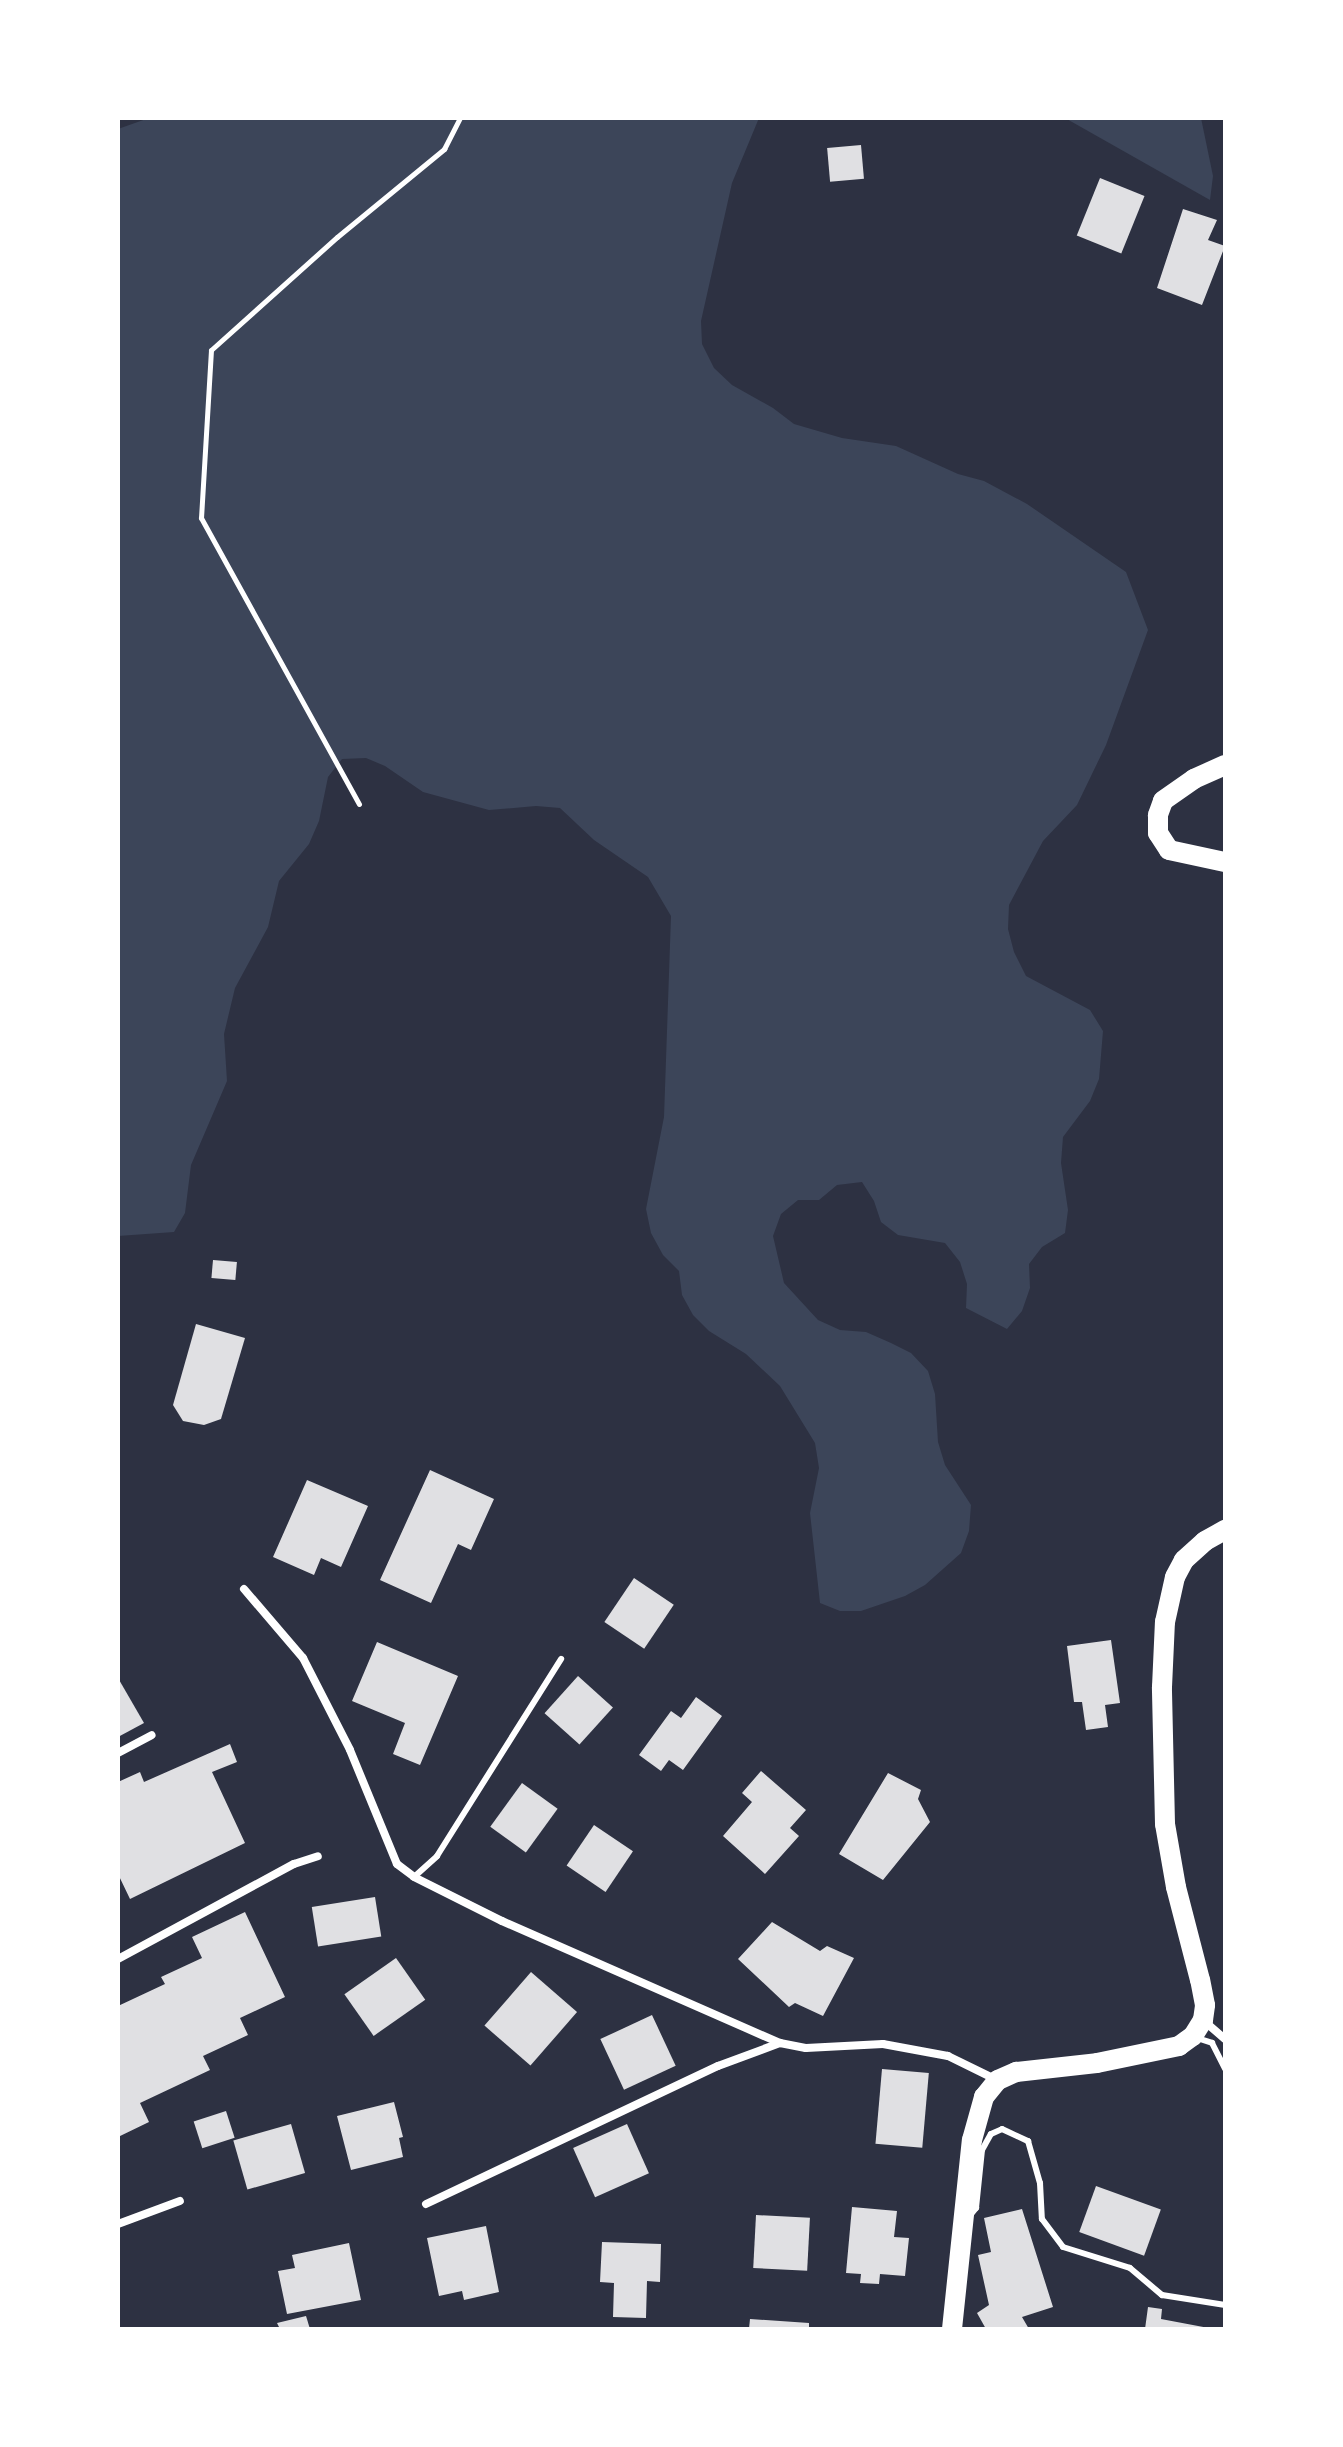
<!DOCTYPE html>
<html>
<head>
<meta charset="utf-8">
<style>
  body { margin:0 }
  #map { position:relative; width:1343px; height:2447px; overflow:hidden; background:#2d3142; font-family:Roboto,sans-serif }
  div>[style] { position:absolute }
  .green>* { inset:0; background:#3c4559 }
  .building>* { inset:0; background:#e0e0e3; transform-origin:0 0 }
  .path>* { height:5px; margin:-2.5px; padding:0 2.5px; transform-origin:2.5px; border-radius:2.5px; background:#fff }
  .service>* { height:6px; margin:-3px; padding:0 3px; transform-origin:3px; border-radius:3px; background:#fff }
  .minor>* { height:8px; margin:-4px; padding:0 4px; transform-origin:4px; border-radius:4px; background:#fff }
  .primary>* { height:20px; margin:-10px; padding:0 10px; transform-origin:10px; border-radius:10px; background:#fff }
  span { translate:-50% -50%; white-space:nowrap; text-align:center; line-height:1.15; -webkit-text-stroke:7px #fff; paint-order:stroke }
  .frame { position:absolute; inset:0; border:120px solid #fff; pointer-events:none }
</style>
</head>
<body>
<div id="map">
  <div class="green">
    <i style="clip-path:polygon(149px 118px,759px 118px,732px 183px,701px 321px,702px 344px,714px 368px,732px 385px,773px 408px,794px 424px,842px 438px,896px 446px,958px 474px,984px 481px,1027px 504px,1126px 572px,1148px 630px,1106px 745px,1077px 805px,1043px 841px,1009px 905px,1008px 929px,1014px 952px,1026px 976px,1090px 1010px,1103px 1031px,1099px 1079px,1090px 1101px,1063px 1137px,1061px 1163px,1068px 1210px,1065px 1233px,1042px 1247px,1029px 1264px,1030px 1288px,1022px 1311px,1007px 1329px,966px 1308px,967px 1284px,960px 1262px,945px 1243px,898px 1235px,881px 1222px,874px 1201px,862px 1182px,837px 1185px,819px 1200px,798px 1200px,781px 1214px,773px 1236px,784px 1283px,818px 1320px,840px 1330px,866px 1332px,891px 1343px,911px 1353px,928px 1371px,935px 1394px,938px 1442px,945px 1465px,971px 1505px,969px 1531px,961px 1553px,925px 1585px,905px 1596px,861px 1611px,840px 1611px,820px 1603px,810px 1513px,819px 1468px,815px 1443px,780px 1386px,746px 1354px,709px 1331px,693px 1315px,682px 1295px,679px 1271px,663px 1255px,651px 1233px,646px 1209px,664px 1117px,671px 916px,648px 877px,594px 840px,560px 808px,536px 806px,489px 810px,423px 792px,385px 766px,366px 758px,342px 759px,328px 777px,319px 821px,309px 844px,279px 881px,268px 927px,235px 988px,224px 1034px,227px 1081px,191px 1165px,185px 1213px,174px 1232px,118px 1236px,118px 129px)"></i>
    <i style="clip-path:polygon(1065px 118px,1201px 118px,1213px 176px,1210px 200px)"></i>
  </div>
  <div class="building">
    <i style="left:861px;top:145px;width:34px;height:34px;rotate:85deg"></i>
    <i style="left:1100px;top:178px;width:48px;height:62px;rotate:22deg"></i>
    <i style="clip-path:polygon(1183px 209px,1217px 220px,1208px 240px,1225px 246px,1202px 305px,1157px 288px)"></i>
    <i style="left:213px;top:1260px;width:24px;height:18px;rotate:5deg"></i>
    <i style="clip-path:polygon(196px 1324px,245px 1338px,221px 1419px,204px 1425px,183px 1421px,173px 1405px)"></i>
    <i style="clip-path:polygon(430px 1470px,494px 1499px,471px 1550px,458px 1544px,431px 1603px,380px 1580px)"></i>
    <i style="clip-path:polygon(307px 1480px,368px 1506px,341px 1567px,321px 1558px,314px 1575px,273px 1557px)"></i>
    <i style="left:634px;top:1578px;width:48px;height:53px;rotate:34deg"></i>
    <i style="clip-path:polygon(1111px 1640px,1120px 1703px,1105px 1705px,1108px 1727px,1086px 1730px,1082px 1702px,1074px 1702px,1067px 1646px)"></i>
    <i style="clip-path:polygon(377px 1642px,458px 1676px,420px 1765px,393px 1754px,405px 1723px,352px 1701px)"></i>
    <i style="left:578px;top:1676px;width:47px;height:50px;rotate:42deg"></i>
    <i style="clip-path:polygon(118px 1678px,144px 1723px,118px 1737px)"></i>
    <i style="clip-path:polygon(696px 1697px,722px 1716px,683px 1770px,669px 1760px,661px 1771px,639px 1755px,671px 1711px,681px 1718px)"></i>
    <i style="clip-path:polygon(230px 1744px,237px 1762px,212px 1772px,245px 1843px,130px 1899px,118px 1874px,118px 1782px,140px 1772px,144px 1782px)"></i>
    <i style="clip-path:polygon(761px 1771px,806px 1810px,790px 1828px,799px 1836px,765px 1874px,723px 1836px,752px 1802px,742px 1793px)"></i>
    <i style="clip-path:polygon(888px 1773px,921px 1790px,918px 1799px,930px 1822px,883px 1880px,839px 1854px)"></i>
    <i style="left:522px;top:1783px;width:44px;height:54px;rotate:36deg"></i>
    <i style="left:594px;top:1825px;width:47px;height:49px;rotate:34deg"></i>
    <i style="left:375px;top:1897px;width:40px;height:64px;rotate:81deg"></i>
    <i style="clip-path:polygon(245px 1912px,285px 1997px,240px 2018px,248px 2035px,203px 2056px,210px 2070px,140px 2103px,149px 2122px,118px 2137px,118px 2006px,165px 1984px,161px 1977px,202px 1958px,192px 1937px)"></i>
    <i style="clip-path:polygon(772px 1922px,820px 1951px,827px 1946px,854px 1958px,823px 2016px,795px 2003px,789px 2007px,738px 1959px)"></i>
    <i style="left:396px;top:1958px;width:51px;height:63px;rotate:55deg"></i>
    <i style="left:531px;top:1972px;width:61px;height:71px;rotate:41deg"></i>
    <i style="left:652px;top:2015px;width:56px;height:57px;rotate:65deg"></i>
    <i style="left:882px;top:2069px;width:47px;height:75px;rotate:5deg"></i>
    <i style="clip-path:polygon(394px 2102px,403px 2137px,399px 2138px,403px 2157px,351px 2170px,337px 2116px)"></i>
    <i style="left:226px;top:2111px;width:28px;height:34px;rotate:72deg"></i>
    <i style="left:291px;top:2124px;width:51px;height:60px;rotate:74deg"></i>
    <i style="left:627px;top:2124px;width:54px;height:59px;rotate:66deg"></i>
    <i style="left:1096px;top:2186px;width:69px;height:49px;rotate:20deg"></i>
    <i style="clip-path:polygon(852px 2207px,897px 2211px,894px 2237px,909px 2238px,905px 2276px,880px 2274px,879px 2284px,860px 2283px,861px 2274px,846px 2273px)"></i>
    <i style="clip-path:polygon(1022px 2209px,1053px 2307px,1022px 2317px,1029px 2329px,986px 2329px,977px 2313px,989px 2305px,978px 2255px,991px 2252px,984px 2218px)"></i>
    <i style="left:756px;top:2215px;width:54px;height:53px;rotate:3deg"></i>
    <i style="clip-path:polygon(486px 2226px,499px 2292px,464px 2300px,462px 2291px,439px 2296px,427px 2238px)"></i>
    <i style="clip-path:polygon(602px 2242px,661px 2244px,660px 2282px,647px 2281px,646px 2318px,613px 2317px,614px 2283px,600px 2282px)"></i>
    <i style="clip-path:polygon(349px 2243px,361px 2300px,287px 2314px,278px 2271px,295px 2268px,292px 2255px)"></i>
    <i style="clip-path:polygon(1148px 2307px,1162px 2309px,1161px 2319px,1214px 2329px,1145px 2329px)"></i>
    <i style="clip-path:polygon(306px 2316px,310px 2329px,280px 2329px,277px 2323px)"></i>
    <i style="clip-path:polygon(750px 2319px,809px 2323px,809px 2329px,749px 2329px)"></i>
  </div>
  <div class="path">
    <i style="left:359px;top:804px;width:327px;rotate:-118.9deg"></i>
    <i style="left:201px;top:518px;width:168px;rotate:-86.6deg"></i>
    <i style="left:211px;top:350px;width:169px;rotate:-41.9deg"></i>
    <i style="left:337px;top:237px;width:139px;rotate:-39.4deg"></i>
    <i style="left:444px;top:149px;width:35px;rotate:-63deg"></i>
  </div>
  <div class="service">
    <i style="left:414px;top:1877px;width:31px;rotate:-42deg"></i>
    <i style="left:437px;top:1856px;width:233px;rotate:-57.8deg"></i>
    <i style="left:1197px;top:2038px;width:16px;rotate:18deg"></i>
    <i style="left:1212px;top:2043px;width:29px;rotate:63deg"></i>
    <i style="left:971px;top:2214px;width:8px;rotate:-50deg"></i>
    <i style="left:976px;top:2208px;width:58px;rotate:-84.1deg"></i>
    <i style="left:982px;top:2150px;width:18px;rotate:-61deg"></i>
    <i style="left:991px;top:2134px;width:12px;rotate:-24deg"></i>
    <i style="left:1002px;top:2129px;width:29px;rotate:25deg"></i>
    <i style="left:1028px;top:2141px;width:44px;rotate:74.1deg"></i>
    <i style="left:1040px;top:2183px;width:36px;rotate:87deg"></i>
    <i style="left:1042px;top:2219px;width:35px;rotate:53deg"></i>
    <i style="left:1063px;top:2247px;width:70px;rotate:17.4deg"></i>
    <i style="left:1130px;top:2268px;width:42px;rotate:40.2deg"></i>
    <i style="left:1162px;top:2295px;width:64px;rotate:9deg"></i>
  </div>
  <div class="minor">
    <i style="left:244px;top:1589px;width:91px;rotate:49.5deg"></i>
    <i style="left:303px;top:1658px;width:103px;rotate:62.9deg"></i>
    <i style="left:350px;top:1750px;width:123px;rotate:67.6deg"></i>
    <i style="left:397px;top:1864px;width:21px;rotate:37deg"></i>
    <i style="left:414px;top:1877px;width:98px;rotate:26.6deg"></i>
    <i style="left:502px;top:1921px;width:304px;rotate:23.7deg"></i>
    <i style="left:118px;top:1753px;width:38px;rotate:-28deg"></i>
    <i style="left:118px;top:1959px;width:200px;rotate:-28.4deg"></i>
    <i style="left:294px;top:1864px;width:25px;rotate:-18deg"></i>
    <i style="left:1203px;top:2020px;width:29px;rotate:41deg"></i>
    <i style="left:426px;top:2204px;width:323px;rotate:-25.3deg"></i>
    <i style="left:718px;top:2066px;width:66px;rotate:-20.4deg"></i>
    <i style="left:780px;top:2043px;width:26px;rotate:11deg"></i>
    <i style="left:806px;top:2048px;width:77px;rotate:-3deg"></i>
    <i style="left:883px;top:2044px;width:66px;rotate:10.5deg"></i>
    <i style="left:948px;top:2056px;width:52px;rotate:26.1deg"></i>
    <i style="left:118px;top:2224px;width:66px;rotate:-20.4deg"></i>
  </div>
  <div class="primary">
    <i style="left:1225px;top:765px;width:34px;rotate:156deg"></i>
    <i style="left:1194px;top:779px;width:38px;rotate:145deg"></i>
    <i style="left:1163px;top:801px;width:15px;rotate:110deg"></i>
    <i style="left:1158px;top:815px;width:18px;rotate:90deg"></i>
    <i style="left:1158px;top:833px;width:20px;rotate:57deg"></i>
    <i style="left:1169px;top:850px;width:57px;rotate:12.1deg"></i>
    <i style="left:952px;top:2329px;width:190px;rotate:-84deg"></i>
    <i style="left:972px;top:2140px;width:45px;rotate:-74.4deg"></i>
    <i style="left:984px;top:2097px;width:22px;rotate:-51deg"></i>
    <i style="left:998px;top:2080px;width:20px;rotate:-24deg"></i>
    <i style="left:1016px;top:2072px;width:81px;rotate:-6.3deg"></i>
    <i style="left:1097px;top:2063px;width:84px;rotate:-11.7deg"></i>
    <i style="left:1179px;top:2046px;width:17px;rotate:-36deg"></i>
    <i style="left:1193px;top:2036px;width:19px;rotate:-58deg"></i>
    <i style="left:1203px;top:2020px;width:15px;rotate:-82deg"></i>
    <i style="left:1205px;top:2005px;width:25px;rotate:-101deg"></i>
    <i style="left:1200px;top:1980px;width:96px;rotate:-104.5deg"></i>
    <i style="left:1176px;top:1887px;width:64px;rotate:-99.9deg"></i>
    <i style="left:1165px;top:1824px;width:137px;rotate:-91.3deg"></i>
    <i style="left:1162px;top:1687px;width:65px;rotate:-87.4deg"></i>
    <i style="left:1165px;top:1622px;width:46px;rotate:-77.5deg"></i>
    <i style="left:1175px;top:1577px;width:19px;rotate:-62deg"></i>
    <i style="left:1184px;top:1560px;width:28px;rotate:-42deg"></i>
    <i style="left:1205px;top:1541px;width:23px;rotate:-29deg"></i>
  </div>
  <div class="frame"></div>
</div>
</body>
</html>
